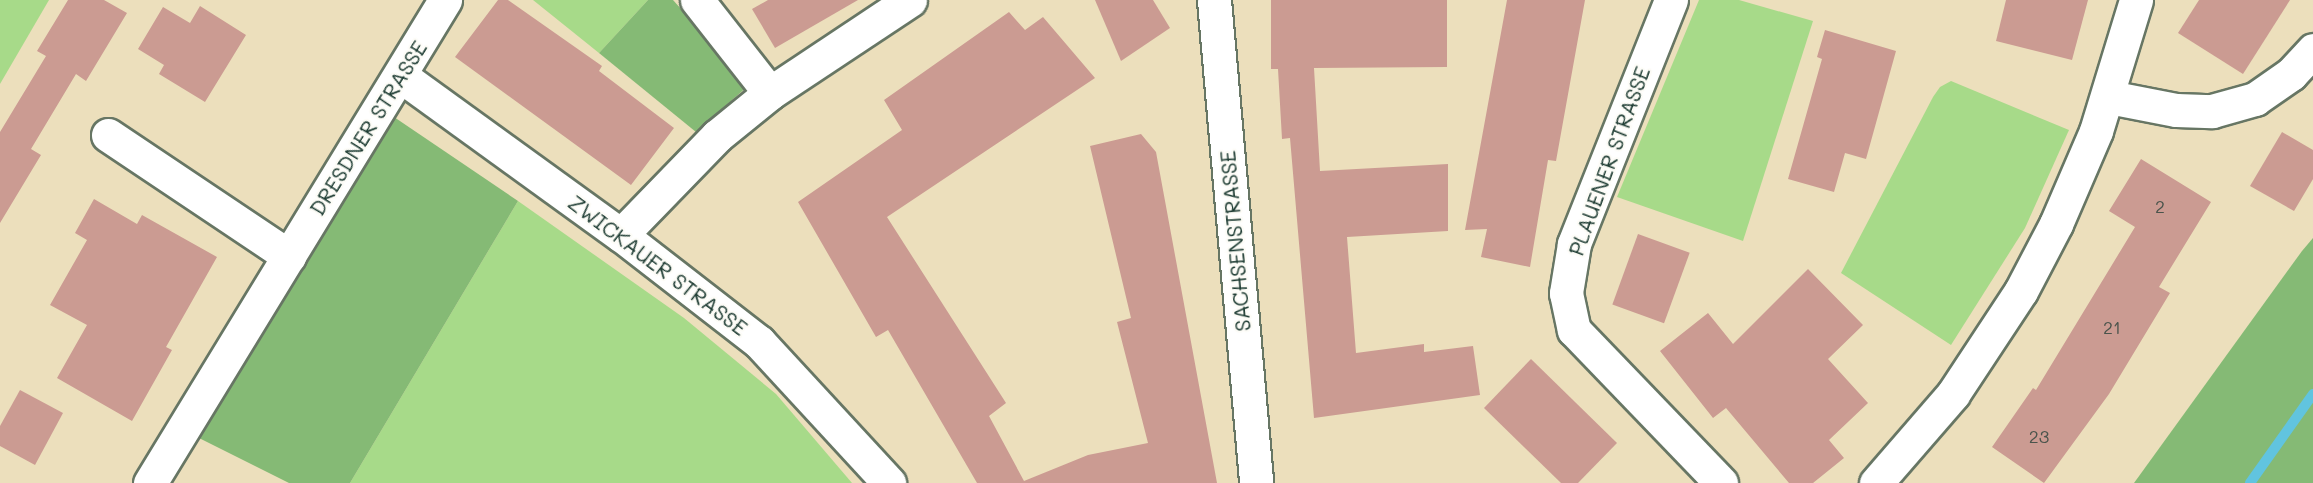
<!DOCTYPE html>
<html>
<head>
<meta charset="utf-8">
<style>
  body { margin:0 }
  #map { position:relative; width:2313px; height:483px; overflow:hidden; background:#ecdfbc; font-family:Mali,sans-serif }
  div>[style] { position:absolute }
  .green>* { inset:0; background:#a7da89 }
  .forest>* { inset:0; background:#85ba75 }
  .stream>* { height:10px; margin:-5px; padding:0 5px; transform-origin:5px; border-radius:5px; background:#61c4df }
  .building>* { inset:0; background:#cb9b92; transform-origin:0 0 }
  .roads { filter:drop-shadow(2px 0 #677664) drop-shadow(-2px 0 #677664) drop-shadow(0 2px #677664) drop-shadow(0 -2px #677664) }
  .street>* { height:33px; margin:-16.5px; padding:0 16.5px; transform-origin:16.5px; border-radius:16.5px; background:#fff }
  span { translate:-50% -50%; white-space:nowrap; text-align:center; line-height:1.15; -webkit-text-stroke:4.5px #fdfcf7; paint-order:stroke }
  .number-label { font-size:18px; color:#4a544c }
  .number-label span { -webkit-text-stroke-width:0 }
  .street-label { font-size:21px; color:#1f3d34 }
</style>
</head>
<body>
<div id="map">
  <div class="green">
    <i style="clip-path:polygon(0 0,49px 0,0 84px)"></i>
    <i style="clip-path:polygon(533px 0,648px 0,599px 53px)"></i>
    <i style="clip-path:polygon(1699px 0,1739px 0,1813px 21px,1743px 241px,1617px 197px)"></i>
    <i style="clip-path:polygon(1951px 81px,2069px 130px,2025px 228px,1951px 345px,1841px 273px,1933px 97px,1940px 87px)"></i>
    <i style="clip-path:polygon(518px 201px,684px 318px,776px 394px,852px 483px,350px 483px)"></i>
  </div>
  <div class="forest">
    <i style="clip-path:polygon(648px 0,673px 0,749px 85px,696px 132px,599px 53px)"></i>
    <i style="clip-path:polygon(394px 117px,518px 201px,350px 483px,289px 483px,199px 438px)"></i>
    <i style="clip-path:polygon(2313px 238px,2313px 483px,2134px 483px,2302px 251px)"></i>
  </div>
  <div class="stream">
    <i style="left:2250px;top:483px;width:109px;rotate:-54.7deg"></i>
  </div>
  <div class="building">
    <i style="clip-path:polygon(68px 0,104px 0,127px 13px,86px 81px,76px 74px,31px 149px,41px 155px,0 223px,0 132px,46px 56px,37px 51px)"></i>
    <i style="clip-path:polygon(498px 0,508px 0,602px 66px,599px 71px,674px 128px,631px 185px,455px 57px)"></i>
    <i style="clip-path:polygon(768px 0,858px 0,775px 48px,752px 9px)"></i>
    <i style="clip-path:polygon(1095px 0,1153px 0,1170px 28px,1121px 61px)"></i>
    <i style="clip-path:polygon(1271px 0,1447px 0,1447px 67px,1314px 68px,1320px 171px,1448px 164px,1448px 231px,1347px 237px,1356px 353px,1424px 344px,1424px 352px,1473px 346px,1480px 395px,1314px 418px,1290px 138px,1282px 139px,1278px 69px,1271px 69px)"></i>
    <i style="clip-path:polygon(1507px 0,1585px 0,1556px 161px,1548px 160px,1530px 267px,1481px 257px,1487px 229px,1465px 230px)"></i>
    <i style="clip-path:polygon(2006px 0,2088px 0,2072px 60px,1996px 41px)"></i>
    <i style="clip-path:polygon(2199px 0,2290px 0,2243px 74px,2178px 33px)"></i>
    <i style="clip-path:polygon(200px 6px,246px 35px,205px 102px,159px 74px,164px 65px,138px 49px,163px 7px,190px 23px)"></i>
    <i style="clip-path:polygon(1009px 12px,1025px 30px,1043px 17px,1095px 78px,887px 217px,1006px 403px,989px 416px,1024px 481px,1088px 455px,1148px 443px,1117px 322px,1131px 318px,1090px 146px,1141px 134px,1156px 152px,1217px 483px,977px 483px,888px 330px,876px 337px,798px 202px,902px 130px,884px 100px)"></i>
    <i style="clip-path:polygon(1825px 30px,1896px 51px,1866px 159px,1845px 153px,1834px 192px,1788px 179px,1822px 59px,1817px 57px)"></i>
    <i style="clip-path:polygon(2282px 132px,2313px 150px,2313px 179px,2294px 211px,2250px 186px)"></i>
    <i style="clip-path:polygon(2141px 159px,2211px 202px,2159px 287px,2170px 293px,2109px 394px,2044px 483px,1992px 447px,2033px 388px,2036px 390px,2135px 227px,2109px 211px)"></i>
    <i style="clip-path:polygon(94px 199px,137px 224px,142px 215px,217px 257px,166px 347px,172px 350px,132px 421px,57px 378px,87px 325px,50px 305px,87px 240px,75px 233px)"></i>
    <i style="left:1638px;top:234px;width:55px;height:75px;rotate:20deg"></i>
    <i style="clip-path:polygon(1808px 269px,1863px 325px,1828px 359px,1868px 403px,1829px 440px,1844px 458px,1813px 483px,1789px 483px,1726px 408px,1713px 418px,1660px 351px,1708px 313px,1733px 344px)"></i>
    <i style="clip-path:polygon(1531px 359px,1617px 443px,1578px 483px,1561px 483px,1484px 408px)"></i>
    <i style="clip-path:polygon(20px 390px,63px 413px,35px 465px,0 446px,0 426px)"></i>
  </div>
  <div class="roads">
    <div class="street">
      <i style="left:697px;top:0;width:118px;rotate:51.9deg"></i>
      <i style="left:1214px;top:0;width:485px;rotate:85deg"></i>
      <i style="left:1671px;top:0;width:263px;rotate:111.7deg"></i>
      <i style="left:1574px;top:244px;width:50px;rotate:99.3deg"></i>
      <i style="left:1566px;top:293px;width:38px;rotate:78deg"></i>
      <i style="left:1574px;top:330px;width:212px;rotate:46.1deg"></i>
      <i style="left:401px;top:76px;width:271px;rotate:35.9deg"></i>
      <i style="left:621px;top:235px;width:175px;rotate:37.8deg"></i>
      <i style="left:759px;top:342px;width:192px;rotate:47.3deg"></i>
      <i style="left:2109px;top:97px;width:68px;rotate:11deg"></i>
      <i style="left:2176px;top:110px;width:36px;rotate:2deg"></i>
      <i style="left:2212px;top:111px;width:45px;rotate:-15.6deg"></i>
      <i style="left:2255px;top:99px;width:44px;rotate:-34.8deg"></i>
      <i style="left:2291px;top:74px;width:33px;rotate:-47deg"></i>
      <i style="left:108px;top:135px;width:218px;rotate:33.8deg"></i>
      <i style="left:621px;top:235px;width:138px;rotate:-45.9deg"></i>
      <i style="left:717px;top:136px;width:68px;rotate:-39.1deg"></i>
      <i style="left:770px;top:93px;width:168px;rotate:-33.6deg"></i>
      <i style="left:150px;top:483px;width:566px;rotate:-58.58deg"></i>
      <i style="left:1876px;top:483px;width:118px;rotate:-49.1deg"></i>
      <i style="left:1953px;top:394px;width:123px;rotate:-56.6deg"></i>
      <i style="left:2021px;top:291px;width:76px;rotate:-62.4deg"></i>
      <i style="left:2056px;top:224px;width:101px;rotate:-66.7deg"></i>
      <i style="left:2096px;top:131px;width:137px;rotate:-73deg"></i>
    </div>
  </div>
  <div class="number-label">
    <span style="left:2160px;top:206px">2</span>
    <span style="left:2112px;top:327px">21</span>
    <span style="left:2039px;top:436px">23</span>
  </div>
  <div class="street-label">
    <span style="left:368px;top:128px;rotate:-58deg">DRESDNER STRASSE</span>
    <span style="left:1609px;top:161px;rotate:-70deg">PLAUENER STRASSE</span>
    <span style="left:1235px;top:241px;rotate:-95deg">SACHSENSTRASSE</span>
    <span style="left:658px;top:265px;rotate:37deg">ZWICKAUER STRASSE</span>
  </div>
</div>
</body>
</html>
